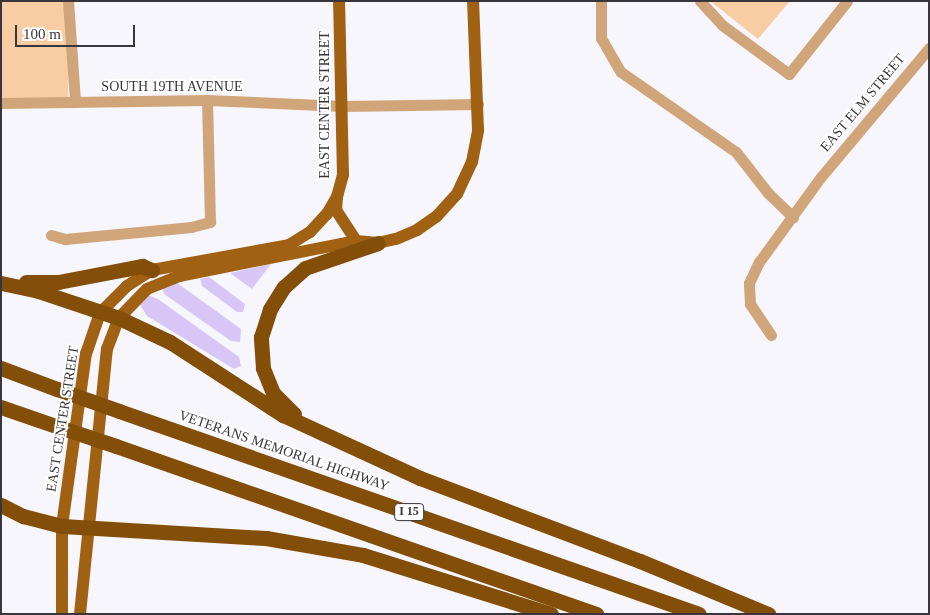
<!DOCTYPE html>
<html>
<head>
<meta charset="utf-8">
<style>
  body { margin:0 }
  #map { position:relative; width:930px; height:615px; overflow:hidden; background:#f8f6fd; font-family:"Times New Roman",serif }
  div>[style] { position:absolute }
  .green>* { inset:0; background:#f8cda3; transform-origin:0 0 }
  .water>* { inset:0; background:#d8c7f6 }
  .minor>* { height:11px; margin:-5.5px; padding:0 5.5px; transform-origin:5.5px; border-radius:5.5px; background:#d1a57a }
  .major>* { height:12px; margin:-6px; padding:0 6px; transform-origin:6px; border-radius:6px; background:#a06212 }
  .highway>* { height:15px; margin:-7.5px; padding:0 7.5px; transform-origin:7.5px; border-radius:7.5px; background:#834f08 }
  .highway-bridge>* { height:15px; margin:-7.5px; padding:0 7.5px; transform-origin:7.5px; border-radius:7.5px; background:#834f08 }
  span { translate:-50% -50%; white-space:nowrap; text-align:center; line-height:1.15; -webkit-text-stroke:4px #fff; paint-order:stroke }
  .shield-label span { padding:1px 4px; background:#fff; border:1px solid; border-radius:4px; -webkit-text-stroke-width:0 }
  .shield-label { font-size:12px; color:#38353c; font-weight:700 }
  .street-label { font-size:14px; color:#38353c }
  .frame { position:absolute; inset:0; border:2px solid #38353c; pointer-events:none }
  .scale { position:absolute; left:15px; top:25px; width:120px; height:22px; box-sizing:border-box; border:2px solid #38353c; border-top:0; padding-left:6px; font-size:15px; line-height:18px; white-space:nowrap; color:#38353c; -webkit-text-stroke:4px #fff; paint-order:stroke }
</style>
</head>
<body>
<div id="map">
  <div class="green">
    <i style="left:1px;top:1px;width:67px;height:106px"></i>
    <i style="clip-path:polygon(710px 1px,790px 1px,758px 39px)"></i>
  </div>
  <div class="water">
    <i style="clip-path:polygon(271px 264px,252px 289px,230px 273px)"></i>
    <i style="clip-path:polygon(209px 277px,245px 304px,243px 312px,237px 312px,202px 286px,200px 279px)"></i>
    <i style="clip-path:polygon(173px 280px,241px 329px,240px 342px,231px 341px,164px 294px,162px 287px)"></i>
    <i style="clip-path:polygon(145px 294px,158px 299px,239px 357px,241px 366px,234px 369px,147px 316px,139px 303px)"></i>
  </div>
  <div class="minor">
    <i style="left:68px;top:1px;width:101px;rotate:86deg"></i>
    <i style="left:601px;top:1px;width:37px;rotate:90deg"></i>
    <i style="left:601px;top:38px;width:39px;rotate:60deg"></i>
    <i style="left:621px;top:72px;width:140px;rotate:34.8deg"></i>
    <i style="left:736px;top:152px;width:52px;rotate:52deg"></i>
    <i style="left:768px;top:193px;width:35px;rotate:44deg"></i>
    <i style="left:700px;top:1px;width:33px;rotate:47deg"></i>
    <i style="left:722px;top:25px;width:83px;rotate:36.2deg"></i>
    <i style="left:789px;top:74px;width:93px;rotate:-51.5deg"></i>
    <i style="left:1px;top:103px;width:206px;rotate:-0.8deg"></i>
    <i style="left:207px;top:100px;width:136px;rotate:2.5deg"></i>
    <i style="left:343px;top:106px;width:135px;rotate:-0.8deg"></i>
    <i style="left:51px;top:235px;width:15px;rotate:16deg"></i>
    <i style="left:65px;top:239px;width:127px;rotate:-5.4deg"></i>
    <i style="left:191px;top:227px;width:20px;rotate:-15deg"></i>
    <i style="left:210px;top:222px;width:122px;rotate:-91.4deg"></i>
    <i style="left:771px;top:335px;width:37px;rotate:-124deg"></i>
    <i style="left:750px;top:304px;width:21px;rotate:-93deg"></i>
    <i style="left:749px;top:283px;width:23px;rotate:-65deg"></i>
    <i style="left:759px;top:262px;width:104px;rotate:-54deg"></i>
    <i style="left:820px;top:178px;width:170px;rotate:-50deg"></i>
  </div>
  <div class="major">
    <i style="left:337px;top:197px;width:13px;rotate:94deg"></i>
    <i style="left:336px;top:210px;width:37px;rotate:57deg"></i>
    <i style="left:62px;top:614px;width:88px;rotate:-90deg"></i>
    <i style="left:62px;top:526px;width:174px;rotate:-82.1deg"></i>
    <i style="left:86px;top:354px;width:43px;rotate:-71.1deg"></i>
    <i style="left:100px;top:313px;width:38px;rotate:-45deg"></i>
    <i style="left:127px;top:286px;width:30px;rotate:-33deg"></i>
    <i style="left:152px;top:270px;width:139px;rotate:-10.3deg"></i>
    <i style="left:289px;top:245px;width:25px;rotate:-32deg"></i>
    <i style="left:310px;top:232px;width:25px;rotate:-47deg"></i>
    <i style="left:327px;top:214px;width:20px;rotate:-60deg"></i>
    <i style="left:337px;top:197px;width:23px;rotate:-75deg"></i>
    <i style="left:343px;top:175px;width:174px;rotate:-91.3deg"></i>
    <i style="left:80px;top:614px;width:266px;rotate:-84.2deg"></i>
    <i style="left:107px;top:349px;width:33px;rotate:-69deg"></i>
    <i style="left:119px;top:318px;width:40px;rotate:-46deg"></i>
    <i style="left:147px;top:289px;width:35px;rotate:-22deg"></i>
    <i style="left:179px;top:276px;width:180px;rotate:-11.2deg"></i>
    <i style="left:356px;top:241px;width:22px;rotate:5deg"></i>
    <i style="left:378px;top:243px;width:18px;rotate:-13deg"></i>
    <i style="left:396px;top:239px;width:23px;rotate:-23deg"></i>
    <i style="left:417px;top:230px;width:24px;rotate:-35deg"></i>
    <i style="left:437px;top:216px;width:30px;rotate:-48deg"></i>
    <i style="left:457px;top:194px;width:35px;rotate:-65deg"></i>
    <i style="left:472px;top:162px;width:33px;rotate:-79deg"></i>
    <i style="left:478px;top:130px;width:129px;rotate:-92.2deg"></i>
  </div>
  <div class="highway">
    <i style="left:26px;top:282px;width:32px"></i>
    <i style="left:58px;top:282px;width:86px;rotate:-10.8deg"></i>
    <i style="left:142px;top:266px;width:11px;rotate:22deg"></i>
    <i style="left:1px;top:283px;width:35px;rotate:12deg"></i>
    <i style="left:35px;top:290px;width:89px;rotate:18.4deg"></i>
    <i style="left:119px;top:318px;width:56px;rotate:25.2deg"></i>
    <i style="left:170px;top:342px;width:135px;rotate:32.9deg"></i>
    <i style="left:283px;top:415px;width:151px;rotate:24.7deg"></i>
    <i style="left:420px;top:478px;width:235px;rotate:20.7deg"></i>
    <i style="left:640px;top:561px;width:139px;rotate:22.5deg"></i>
    <i style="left:1px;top:368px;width:60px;rotate:20.6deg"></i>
    <i style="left:1px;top:407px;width:58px;rotate:19.1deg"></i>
    <i style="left:119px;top:411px;width:614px;rotate:19.29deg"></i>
    <i style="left:294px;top:414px;width:30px;rotate:-135deg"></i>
    <i style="left:273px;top:393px;width:27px;rotate:-112deg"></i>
    <i style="left:263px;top:368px;width:31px;rotate:-94deg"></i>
    <i style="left:261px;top:337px;width:29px;rotate:-72deg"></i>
    <i style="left:270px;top:309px;width:26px;rotate:-58deg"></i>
    <i style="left:284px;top:287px;width:28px;rotate:-42deg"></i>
    <i style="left:305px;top:268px;width:77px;rotate:-18.9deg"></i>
    <i style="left:116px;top:446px;width:509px;rotate:19.29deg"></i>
    <i style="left:1px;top:505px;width:25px;rotate:27deg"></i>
    <i style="left:23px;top:516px;width:40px;rotate:14.4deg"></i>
    <i style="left:62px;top:526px;width:204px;rotate:3.4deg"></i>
    <i style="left:266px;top:538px;width:98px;rotate:9.9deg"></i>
    <i style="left:363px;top:555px;width:197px;rotate:17.4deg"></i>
  </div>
  <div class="highway-bridge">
    <i style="left:57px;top:389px;width:66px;rotate:19.5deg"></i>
    <i style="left:56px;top:426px;width:63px;rotate:18.4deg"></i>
  </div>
  <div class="shield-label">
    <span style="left:409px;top:512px">I 15</span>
  </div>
  <div class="street-label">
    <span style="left:172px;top:87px">SOUTH 19TH AVENUE</span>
    <span style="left:863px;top:103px;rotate:-50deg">EAST ELM STREET</span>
    <span style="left:325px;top:105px;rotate:-90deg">EAST CENTER STREET</span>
    <span style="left:63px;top:419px;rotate:-81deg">EAST CENTER STREET</span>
    <span style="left:284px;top:451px;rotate:19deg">VETERANS MEMORIAL HIGHWAY</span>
  </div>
  <div class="frame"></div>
  <div class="scale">100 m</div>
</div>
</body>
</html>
